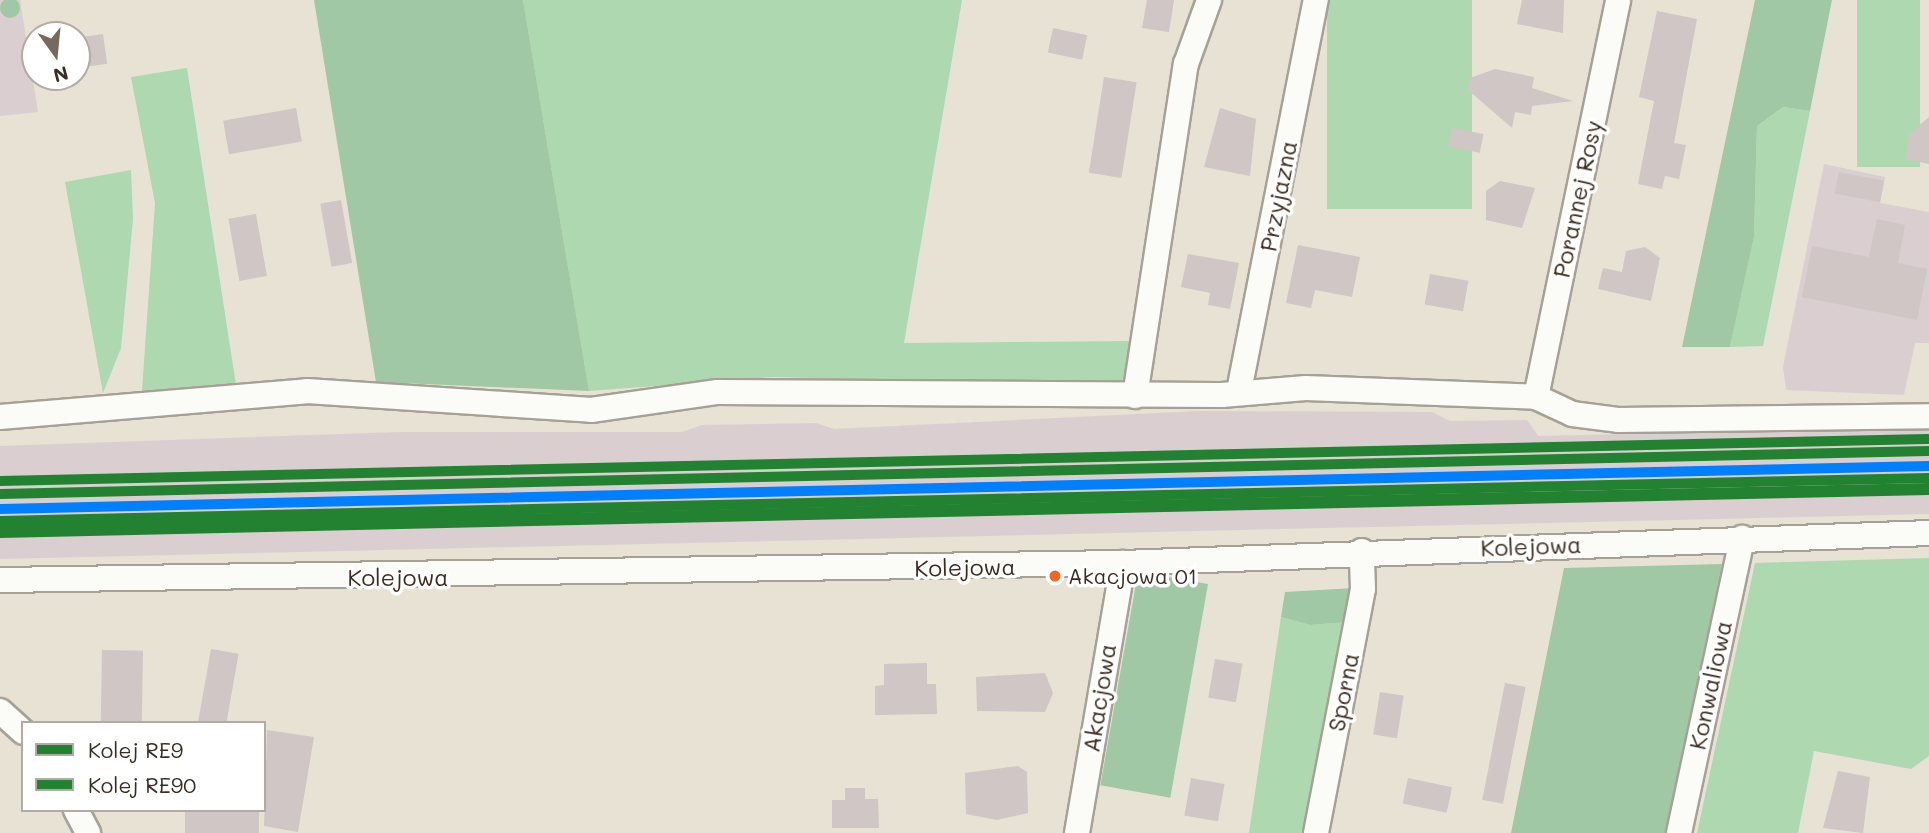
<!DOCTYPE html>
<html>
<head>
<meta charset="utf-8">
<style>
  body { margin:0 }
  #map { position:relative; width:1929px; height:833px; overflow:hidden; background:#e7e2d3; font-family:Mali,sans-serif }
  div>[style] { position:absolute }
  .industrial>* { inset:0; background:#daced0 }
  .green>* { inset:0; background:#add8b0; transform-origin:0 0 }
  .forest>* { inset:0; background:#a0c8a4; transform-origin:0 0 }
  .round { border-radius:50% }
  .building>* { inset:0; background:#cfc6c5; transform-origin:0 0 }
  .roads { filter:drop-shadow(2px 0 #a6a196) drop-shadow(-2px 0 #a6a196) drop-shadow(0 2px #a6a196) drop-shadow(0 -2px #a6a196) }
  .street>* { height:24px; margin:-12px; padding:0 12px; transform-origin:12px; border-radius:12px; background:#fbfbf8 }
  .rail-1>* { height:10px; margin:-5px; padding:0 5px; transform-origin:5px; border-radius:5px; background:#238132 }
  .rail-2>* { height:10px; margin:-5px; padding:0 5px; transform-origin:5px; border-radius:5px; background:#238132 }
  .rail-3>* { height:10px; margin:-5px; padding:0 5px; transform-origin:5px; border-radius:5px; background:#238132 }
  .rail-4>* { height:10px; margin:-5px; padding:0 5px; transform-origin:5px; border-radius:5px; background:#238132 }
  .rail-5>* { height:10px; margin:-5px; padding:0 5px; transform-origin:5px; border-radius:5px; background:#238132 }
  .rail-6>* { height:10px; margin:-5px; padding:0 5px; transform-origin:5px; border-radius:5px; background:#0080ff }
  .dots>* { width:19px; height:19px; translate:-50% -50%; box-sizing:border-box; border:4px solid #fff; border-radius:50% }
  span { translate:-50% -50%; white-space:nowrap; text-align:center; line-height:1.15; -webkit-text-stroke:7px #fff; paint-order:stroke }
  .bus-label { font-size:21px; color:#3b2a1e }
  .left { translate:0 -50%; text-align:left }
  .street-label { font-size:23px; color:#3b2a1e }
  .legend { position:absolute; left:21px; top:721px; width:245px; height:91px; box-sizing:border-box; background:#fff; border:2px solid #b1aaa5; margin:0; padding:9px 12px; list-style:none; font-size:21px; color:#3b2a1e }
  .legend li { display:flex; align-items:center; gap:14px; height:35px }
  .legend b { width:35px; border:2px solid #b1aaa5 }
  .north { position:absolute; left:21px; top:21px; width:70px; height:70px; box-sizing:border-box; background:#fff; border:2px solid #b1aaa5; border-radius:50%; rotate:165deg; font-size:19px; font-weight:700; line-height:28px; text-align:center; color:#3b2a1e }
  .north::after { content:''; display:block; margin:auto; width:24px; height:32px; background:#776a5d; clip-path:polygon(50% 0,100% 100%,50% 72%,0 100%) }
</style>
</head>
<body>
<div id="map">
  <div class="industrial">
    <i style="clip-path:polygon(0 0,20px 0,38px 112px,0 116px)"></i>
    <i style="clip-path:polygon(1824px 164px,1885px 177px,1880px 203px,1929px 212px,1929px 343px,1915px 343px,1904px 395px,1786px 390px,1783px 367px)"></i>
    <i style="clip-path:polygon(1198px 411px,1432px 412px,1450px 421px,1527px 420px,1538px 436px,1929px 427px,1929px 514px,0 559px,0 446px,400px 432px,682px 432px,702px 425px,816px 423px,834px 429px)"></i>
  </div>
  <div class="green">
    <i style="clip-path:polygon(523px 0,962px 0,904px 343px,1135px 341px,1129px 386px,773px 377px,589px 391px)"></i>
    <i style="left:1327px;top:0;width:145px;height:209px"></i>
    <i style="left:1857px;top:0;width:63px;height:167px"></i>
    <i style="clip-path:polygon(187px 68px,236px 385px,142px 391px,155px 203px,131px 77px)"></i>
    <i style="clip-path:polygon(1783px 107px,1810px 111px,1763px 346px,1730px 347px,1754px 237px,1757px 126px)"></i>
    <i style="clip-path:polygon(131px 170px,133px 219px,121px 348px,103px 393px,65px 182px)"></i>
    <i style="clip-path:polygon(1929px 558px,1929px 756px,1911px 769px,1814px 751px,1798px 833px,1697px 833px,1755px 563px)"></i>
    <i style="clip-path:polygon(1281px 617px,1310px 625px,1348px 622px,1309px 833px,1249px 833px)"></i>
  </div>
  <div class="forest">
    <i class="round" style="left:0;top:-2px;width:20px;height:20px"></i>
    <i style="clip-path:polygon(314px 0,523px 0,589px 391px,376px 382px)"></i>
    <i style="clip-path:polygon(1755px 0,1832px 0,1810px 111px,1783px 107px,1757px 126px,1754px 237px,1730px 347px,1682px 347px)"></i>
    <i style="clip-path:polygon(1722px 564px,1666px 833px,1511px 833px,1564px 568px)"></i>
    <i style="left:1208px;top:584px;width:217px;height:71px;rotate:100deg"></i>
    <i style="clip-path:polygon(1354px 588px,1348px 622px,1310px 625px,1281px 617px,1285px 592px)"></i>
  </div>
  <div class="building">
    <i style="clip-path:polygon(1147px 0,1174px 0,1169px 32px,1142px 28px)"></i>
    <i style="clip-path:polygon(1522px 0,1564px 0,1563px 33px,1517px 24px)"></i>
    <i style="clip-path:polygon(1657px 11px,1697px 19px,1674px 143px,1686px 145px,1679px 179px,1665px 176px,1662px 189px,1638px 184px,1654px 101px,1639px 97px)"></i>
    <i style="left:1053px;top:28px;width:35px;height:25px;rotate:12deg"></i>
    <i style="left:103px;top:34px;width:30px;height:20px;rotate:82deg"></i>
    <i style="clip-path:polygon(1495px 69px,1534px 77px,1532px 88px,1573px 101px,1532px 106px,1531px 115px,1515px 112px,1512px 128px,1468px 90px,1470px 78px)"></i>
    <i style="left:1104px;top:77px;width:33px;height:97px;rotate:9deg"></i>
    <i style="left:296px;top:108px;width:34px;height:74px;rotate:80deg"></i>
    <i style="clip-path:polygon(1220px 108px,1256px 119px,1250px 176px,1204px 167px)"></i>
    <i style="clip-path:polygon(1929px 117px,1929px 164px,1906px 159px,1909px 134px)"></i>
    <i style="left:1452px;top:128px;width:32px;height:19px;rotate:11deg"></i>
    <i style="left:1839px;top:172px;width:46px;height:22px;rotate:11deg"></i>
    <i style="clip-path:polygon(1500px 181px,1535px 188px,1522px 228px,1486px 220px,1486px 191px)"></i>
    <i style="left:341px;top:200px;width:64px;height:21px;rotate:80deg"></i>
    <i style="left:256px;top:214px;width:63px;height:28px;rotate:80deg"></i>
    <i style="clip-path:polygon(1877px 219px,1905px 225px,1898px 263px,1927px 269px,1917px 320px,1802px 297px,1812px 246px,1869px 257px)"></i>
    <i style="clip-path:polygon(1298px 245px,1360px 257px,1352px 297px,1315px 290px,1311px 308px,1286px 303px)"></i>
    <i style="clip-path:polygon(1645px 247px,1660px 258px,1651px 301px,1598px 289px,1603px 268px,1622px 272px,1626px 251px)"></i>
    <i style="clip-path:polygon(1188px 254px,1239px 263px,1230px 309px,1208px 305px,1210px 293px,1181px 287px)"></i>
    <i style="left:1430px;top:274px;width:39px;height:31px;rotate:10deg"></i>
    <i style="left:211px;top:649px;width:28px;height:75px;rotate:10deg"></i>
    <i style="left:102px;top:650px;width:41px;height:73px;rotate:1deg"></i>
    <i style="left:1215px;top:659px;width:28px;height:39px;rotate:10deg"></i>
    <i style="clip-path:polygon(927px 663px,927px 684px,936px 684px,937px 714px,875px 715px,875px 686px,884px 685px,884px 664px)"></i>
    <i style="clip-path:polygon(1045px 673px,1053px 693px,1045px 712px,977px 711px,976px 677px)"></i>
    <i style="left:1505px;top:683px;width:21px;height:119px;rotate:11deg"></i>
    <i style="left:1380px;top:692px;width:24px;height:43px;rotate:9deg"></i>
    <i style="clip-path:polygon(267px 730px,314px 737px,298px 832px,264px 826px)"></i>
    <i style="clip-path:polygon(1018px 766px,1027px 772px,1028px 813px,997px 820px,966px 814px,965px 773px)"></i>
    <i style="clip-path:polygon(1838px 771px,1870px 777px,1863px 833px,1823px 828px)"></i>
    <i style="left:1191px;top:778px;width:34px;height:38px;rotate:10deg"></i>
    <i style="left:1408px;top:778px;width:45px;height:26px;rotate:12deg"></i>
    <i style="clip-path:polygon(845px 788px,865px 788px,865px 799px,878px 799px,879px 828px,832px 828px,832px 800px,845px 800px)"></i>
    <i style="left:185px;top:810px;width:74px;height:23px"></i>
  </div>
  <div class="roads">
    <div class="street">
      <i style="left:1239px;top:391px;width:399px;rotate:-78.9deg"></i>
      <i style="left:1135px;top:396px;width:336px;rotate:-81.3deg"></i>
      <i style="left:1186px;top:64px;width:68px;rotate:-70.2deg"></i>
      <i style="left:1536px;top:397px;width:405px;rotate:-78.3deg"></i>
      <i style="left:0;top:417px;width:308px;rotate:-4.8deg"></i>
      <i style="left:307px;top:391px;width:285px;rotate:3.8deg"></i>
      <i style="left:591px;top:410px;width:128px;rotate:-8.1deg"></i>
      <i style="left:718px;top:392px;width:504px;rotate:0.34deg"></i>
      <i style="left:1222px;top:395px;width:84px;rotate:-4.8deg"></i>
      <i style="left:1306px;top:388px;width:230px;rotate:2.2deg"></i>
      <i style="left:1536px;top:397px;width:40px;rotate:25deg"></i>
      <i style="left:1572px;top:414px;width:46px;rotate:7.4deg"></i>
      <i style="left:1618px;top:420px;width:311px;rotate:-0.7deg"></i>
      <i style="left:0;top:580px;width:1123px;rotate:-0.87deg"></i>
      <i style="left:1123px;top:563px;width:807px;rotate:-2.13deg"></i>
      <i style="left:0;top:711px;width:31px;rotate:42deg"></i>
      <i style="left:76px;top:810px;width:26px;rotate:62deg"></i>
      <i style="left:1077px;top:833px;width:274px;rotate:-80.3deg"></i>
      <i style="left:1316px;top:833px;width:248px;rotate:-79.1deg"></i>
      <i style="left:1363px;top:589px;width:38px;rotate:-92deg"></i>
      <i style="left:1679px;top:833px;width:302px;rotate:-77.9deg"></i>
    </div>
  </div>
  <div class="rail-1">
    <i style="left:0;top:521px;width:1929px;rotate:-1.28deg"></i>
  </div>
  <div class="rail-2">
    <i style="left:0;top:533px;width:1929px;rotate:-1.28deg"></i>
  </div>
  <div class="rail-3">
    <i style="left:0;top:494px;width:1929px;rotate:-1.28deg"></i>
  </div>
  <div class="rail-4">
    <i style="left:1px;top:530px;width:1928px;rotate:-1.25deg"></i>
  </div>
  <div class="rail-5">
    <i style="left:0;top:481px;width:1928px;rotate:-1.25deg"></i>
  </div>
  <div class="rail-6">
    <i style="left:0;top:509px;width:1929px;rotate:-1.28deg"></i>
  </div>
  <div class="dots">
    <i style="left:1055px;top:576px;background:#f26522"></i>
  </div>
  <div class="bus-label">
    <span class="left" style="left:1068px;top:576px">Akacjowa 01</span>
  </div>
  <div class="street-label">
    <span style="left:1278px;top:196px;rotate:-79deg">Przyjazna</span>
    <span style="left:1577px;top:199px;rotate:-78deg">Porannej Rosy</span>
    <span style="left:1531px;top:546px;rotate:-2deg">Kolejowa</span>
    <span style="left:965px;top:567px;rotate:-1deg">Kolejowa</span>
    <span style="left:398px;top:577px">Kolejowa</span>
    <span style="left:1710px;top:685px;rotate:-78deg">Konwaliowa</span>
    <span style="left:1343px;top:692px;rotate:-79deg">Sporna</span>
    <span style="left:1099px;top:698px;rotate:-81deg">Akacjowa</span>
  </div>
  <ul class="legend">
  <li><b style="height:9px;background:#238132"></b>Kolej RE9</li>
  <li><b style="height:9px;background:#238132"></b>Kolej RE90</li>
  </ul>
  <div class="north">N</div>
</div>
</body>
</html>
